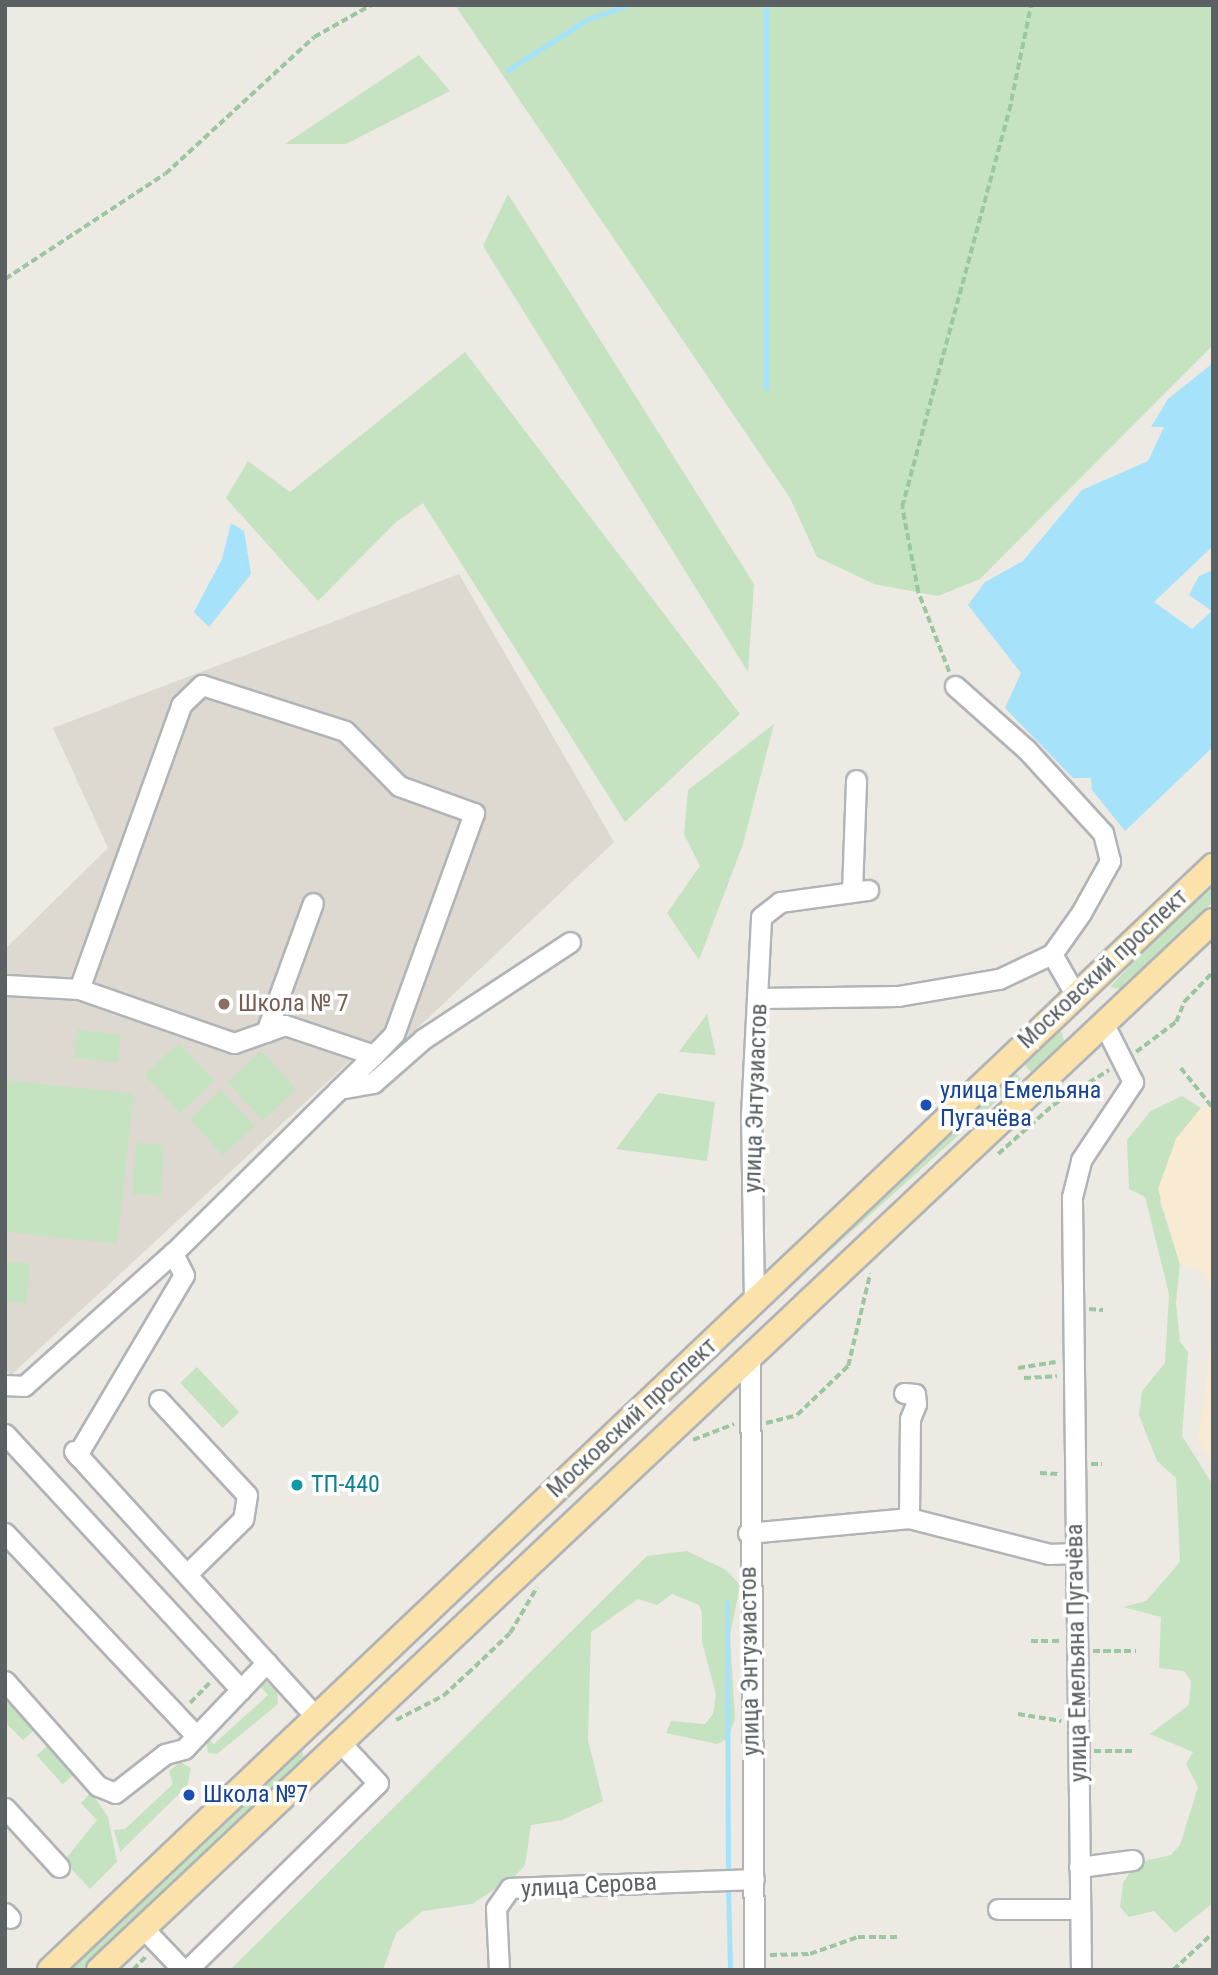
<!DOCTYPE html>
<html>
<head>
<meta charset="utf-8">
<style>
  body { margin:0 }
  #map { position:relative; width:1218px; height:1975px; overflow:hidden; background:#ede9e3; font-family:"Roboto Condensed",sans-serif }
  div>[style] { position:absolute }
  .education>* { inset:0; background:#ddd9d1 }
  .green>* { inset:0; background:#c5e3c0; transform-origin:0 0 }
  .sand>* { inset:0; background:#f8ead3 }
  .water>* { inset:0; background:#a6e2fa }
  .stream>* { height:5px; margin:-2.5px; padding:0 2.5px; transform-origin:2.5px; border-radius:2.5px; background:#a6e2fa }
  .path>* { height:3.5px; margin-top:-1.75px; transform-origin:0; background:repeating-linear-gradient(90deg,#9bc6a1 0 7px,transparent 0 10.5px) }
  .roads { filter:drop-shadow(2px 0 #b0b4b7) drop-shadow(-2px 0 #b0b4b7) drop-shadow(0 2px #b0b4b7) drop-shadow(0 -2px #b0b4b7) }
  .minor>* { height:19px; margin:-9.5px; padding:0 9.5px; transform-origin:9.5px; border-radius:9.5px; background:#fff }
  .major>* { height:24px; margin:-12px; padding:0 12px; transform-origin:12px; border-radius:12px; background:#fae2aa }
  .dots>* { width:19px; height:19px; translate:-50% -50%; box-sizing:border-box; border:4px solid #fff; border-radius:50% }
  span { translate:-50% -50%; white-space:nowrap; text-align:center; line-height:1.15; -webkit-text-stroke:7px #fff; paint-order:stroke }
  .street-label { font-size:24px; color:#5b6063 }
  .education-label { font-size:24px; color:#785e54 }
  .left { translate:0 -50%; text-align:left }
  .transit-label { font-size:24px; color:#164399 }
  .culture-label { font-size:24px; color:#0d838f }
  .frame { position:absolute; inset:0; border:7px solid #5b6063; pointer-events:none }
</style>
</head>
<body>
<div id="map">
  <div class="education">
    <i style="clip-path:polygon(459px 574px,614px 842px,367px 1076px,352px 1059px,11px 1375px,5px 1369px,5px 949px,108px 848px,53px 728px)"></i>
  </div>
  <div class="green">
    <i style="clip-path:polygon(455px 5px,1213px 5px,1213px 345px,980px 579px,938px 596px,874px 584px,817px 557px,790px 498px)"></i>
    <i style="clip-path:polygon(419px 55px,450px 91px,346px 144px,285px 144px)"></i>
    <i style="clip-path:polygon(508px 194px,754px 584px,748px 672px,483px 246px)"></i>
    <i style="clip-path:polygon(465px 352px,740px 714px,625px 822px,423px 503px,396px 522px,318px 601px,226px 498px,248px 461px,290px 492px)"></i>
    <i style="clip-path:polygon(774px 724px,743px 844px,699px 960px,667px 913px,700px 866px,684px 834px,688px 790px)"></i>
    <i style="clip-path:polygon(1213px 877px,1213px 902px,1120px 989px,1110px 987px)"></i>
    <i style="clip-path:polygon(707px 1014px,716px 1055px,679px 1052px)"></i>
    <i style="left:77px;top:1030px;width:44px;height:28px;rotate:6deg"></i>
    <i style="clip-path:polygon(1054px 1031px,1062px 1032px,1064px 1043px,1032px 1073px,1022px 1062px)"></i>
    <i style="left:179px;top:1043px;width:52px;height:47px;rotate:47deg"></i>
    <i style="left:261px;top:1051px;width:52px;height:46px;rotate:47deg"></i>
    <i style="left:1013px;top:1070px;width:12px;height:895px;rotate:48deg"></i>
    <i style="left:5px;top:1080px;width:129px;height:151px;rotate:6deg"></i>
    <i style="left:221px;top:1090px;width:49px;height:43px;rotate:47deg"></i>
    <i style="clip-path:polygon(658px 1093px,715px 1102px,707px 1161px,616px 1149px)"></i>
    <i style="clip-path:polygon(1182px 1096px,1201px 1108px,1176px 1139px,1160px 1201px,1180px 1264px,1176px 1303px,1180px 1342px,1188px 1352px,1182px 1436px,1213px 1485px,1213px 1903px,1175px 1933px,1154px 1911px,1129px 1917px,1120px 1907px,1123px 1883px,1136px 1863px,1171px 1855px,1180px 1845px,1198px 1787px,1186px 1764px,1193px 1752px,1150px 1734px,1189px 1705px,1191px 1681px,1184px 1671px,1159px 1668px,1161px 1617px,1123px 1607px,1146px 1601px,1180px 1562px,1176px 1478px,1157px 1461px,1139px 1415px,1142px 1391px,1165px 1363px,1169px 1294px,1145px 1197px,1129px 1189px,1127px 1140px,1151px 1111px)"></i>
    <i style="left:136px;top:1143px;width:28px;height:51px;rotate:4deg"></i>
    <i style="left:5px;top:1261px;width:25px;height:40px;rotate:5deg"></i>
    <i style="left:197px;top:1367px;width:62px;height:23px;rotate:47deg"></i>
    <i style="clip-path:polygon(687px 1551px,726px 1570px,740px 1585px,730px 1636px,735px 1719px,727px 1739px,717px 1744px,666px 1733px,671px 1721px,705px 1724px,713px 1714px,716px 1694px,702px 1642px,702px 1613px,699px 1605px,672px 1594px,657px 1605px,638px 1599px,591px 1632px,588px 1740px,603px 1801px,562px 1820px,531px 1825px,525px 1865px,515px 1876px,472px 1904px,423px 1911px,396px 1933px,383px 1970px,230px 1970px,647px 1556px)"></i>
    <i style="clip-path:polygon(266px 1682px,277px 1690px,278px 1704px,217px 1754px,208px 1753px,206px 1738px,214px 1744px,268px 1695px,259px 1685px)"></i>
    <i style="clip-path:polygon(5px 1700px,34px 1730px,23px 1740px,5px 1722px)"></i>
    <i style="left:47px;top:1746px;width:39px;height:14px;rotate:48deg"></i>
    <i style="clip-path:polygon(301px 1749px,305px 1760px,83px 1970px,65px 1970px)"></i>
    <i style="clip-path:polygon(180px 1762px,191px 1768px,187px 1786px,120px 1852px,114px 1830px,125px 1829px,173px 1784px,169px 1771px)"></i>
    <i style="clip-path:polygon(91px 1792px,108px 1817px,117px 1862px,90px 1889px,64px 1861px,97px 1820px,81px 1803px)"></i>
  </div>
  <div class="sand">
    <i style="clip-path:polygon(1213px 1104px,1213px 1290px,1202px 1271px,1180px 1264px,1158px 1189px,1176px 1139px,1201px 1108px)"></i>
    <i style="clip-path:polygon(1213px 1330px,1213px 1464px,1198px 1440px)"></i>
  </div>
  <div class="water">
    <i style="clip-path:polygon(1213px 363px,1213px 546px,1154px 602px,1192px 629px,1212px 611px,1189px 595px,1199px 576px,1213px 570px,1213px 747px,1125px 831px,1092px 790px,1091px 778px,1073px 778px,1005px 708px,1021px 673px,968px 605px,985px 582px,1023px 561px,1082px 490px,1148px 461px,1164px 427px,1151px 427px,1168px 399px)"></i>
    <i style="clip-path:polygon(231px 523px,244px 531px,251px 574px,209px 627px,194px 612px,222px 559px)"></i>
  </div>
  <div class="stream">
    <i style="left:508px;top:70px;width:95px;rotate:-32.5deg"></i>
    <i style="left:588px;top:19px;width:42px;rotate:-19.3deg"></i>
    <i style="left:766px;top:388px;width:383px;rotate:-90deg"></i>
    <i style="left:727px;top:1602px;width:266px;rotate:89.8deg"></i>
    <i style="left:728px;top:1886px;width:84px;rotate:88.6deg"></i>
  </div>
  <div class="path">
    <i style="left:5px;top:279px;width:191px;rotate:-33.3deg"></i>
    <i style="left:165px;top:174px;width:202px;rotate:-42.6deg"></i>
    <i style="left:314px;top:37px;width:65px;rotate:-29.3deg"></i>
    <i style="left:949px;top:672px;width:86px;rotate:-111.2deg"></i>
    <i style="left:918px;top:592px;width:86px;rotate:-100.7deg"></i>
    <i style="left:902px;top:507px;width:410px;rotate:-74.9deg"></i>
    <i style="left:1009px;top:111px;width:108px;rotate:-78.3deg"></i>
    <i style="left:1136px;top:1052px;width:50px;rotate:-36.9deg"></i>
    <i style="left:1176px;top:1022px;width:22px;rotate:-68deg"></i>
    <i style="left:1184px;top:1002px;width:42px;rotate:-46deg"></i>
    <i style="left:1181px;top:1068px;width:51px;rotate:51.3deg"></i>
    <i style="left:998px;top:1154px;width:74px;rotate:-41.7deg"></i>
    <i style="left:1053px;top:1105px;width:66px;rotate:-32deg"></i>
    <i style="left:1089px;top:1309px;width:14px;rotate:4deg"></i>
    <i style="left:1018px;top:1368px;width:38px;rotate:-9deg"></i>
    <i style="left:1024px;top:1378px;width:33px;rotate:-3deg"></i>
    <i style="left:766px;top:1423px;width:32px;rotate:-14deg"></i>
    <i style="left:797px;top:1415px;width:71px;rotate:-43.9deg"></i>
    <i style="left:848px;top:1366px;width:95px;rotate:-76.6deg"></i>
    <i style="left:693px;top:1440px;width:44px;rotate:-21.3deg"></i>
    <i style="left:1091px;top:1464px;width:11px"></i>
    <i style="left:1040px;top:1473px;width:19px;rotate:3deg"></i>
    <i style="left:1031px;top:1641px;width:30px"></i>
    <i style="left:1093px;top:1651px;width:43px"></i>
    <i style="left:190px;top:1703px;width:30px;rotate:-46deg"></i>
    <i style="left:1018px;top:1714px;width:44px;rotate:9.2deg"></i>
    <i style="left:396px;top:1720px;width:53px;rotate:-27.1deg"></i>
    <i style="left:443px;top:1696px;width:33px;rotate:-43deg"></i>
    <i style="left:467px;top:1674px;width:59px;rotate:-43.6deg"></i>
    <i style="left:510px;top:1633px;width:53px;rotate:-59.6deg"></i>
    <i style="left:1094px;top:1751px;width:38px"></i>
    <i style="left:770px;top:1955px;width:40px;rotate:-1.4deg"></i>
    <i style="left:810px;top:1954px;width:51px;rotate:-19.5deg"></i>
    <i style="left:858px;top:1937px;width:39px"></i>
    <i style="left:133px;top:1970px;width:19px;rotate:-47deg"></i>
    <i style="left:1173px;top:1970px;width:54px;rotate:-42.8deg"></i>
  </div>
  <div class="roads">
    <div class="minor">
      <i style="left:852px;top:891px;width:111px;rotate:-87.9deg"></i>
      <i style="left:1052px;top:954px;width:46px;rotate:60.1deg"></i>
      <i style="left:5px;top:985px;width:74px;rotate:3.1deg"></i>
      <i style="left:79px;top:989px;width:302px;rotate:-70.2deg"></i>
      <i style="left:181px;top:705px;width:29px;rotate:-44deg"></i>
      <i style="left:202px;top:685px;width:150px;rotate:17.8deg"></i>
      <i style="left:345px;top:731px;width:77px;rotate:45.5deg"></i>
      <i style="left:399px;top:786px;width:80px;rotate:19.8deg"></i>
      <i style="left:474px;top:813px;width:235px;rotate:109.9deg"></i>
      <i style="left:394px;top:1034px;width:29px;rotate:134deg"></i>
      <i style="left:374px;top:1055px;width:94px;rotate:-161.4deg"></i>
      <i style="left:285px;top:1025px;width:54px;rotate:160.6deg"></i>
      <i style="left:234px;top:1043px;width:164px;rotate:-160.8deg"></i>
      <i style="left:759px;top:998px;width:139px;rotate:-0.8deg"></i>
      <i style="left:898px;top:996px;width:102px;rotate:-9.6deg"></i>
      <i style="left:999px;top:979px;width:59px;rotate:-25.3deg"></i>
      <i style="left:1052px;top:954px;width:50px;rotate:-54.7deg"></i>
      <i style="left:1081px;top:913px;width:60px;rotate:-60.9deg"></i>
      <i style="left:1110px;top:861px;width:29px;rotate:-104deg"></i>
      <i style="left:1103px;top:833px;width:114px;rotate:-132.5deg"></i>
      <i style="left:1026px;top:749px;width:95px;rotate:-138.4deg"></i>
      <i style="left:266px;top:1032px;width:137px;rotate:-70deg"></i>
      <i style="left:339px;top:1089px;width:35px;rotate:-10deg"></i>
      <i style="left:373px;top:1083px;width:67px;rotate:-41.3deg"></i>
      <i style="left:423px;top:1039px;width:176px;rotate:-33.4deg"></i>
      <i style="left:754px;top:1302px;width:186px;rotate:-90.9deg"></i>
      <i style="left:751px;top:1116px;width:199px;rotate:-87.1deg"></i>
      <i style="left:761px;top:917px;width:24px;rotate:-38deg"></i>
      <i style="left:780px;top:902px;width:89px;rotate:-7.8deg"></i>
      <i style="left:750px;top:1353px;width:617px;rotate:89.63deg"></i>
      <i style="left:5px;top:1385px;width:19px;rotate:3deg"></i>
      <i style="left:24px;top:1386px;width:200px;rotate:-41.8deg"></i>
      <i style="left:173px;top:1253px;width:282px;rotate:-44.6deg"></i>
      <i style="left:904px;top:1393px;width:11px;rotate:5deg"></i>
      <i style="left:915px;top:1394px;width:10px;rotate:84deg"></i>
      <i style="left:916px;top:1404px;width:16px;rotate:112deg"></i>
      <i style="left:910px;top:1419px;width:99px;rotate:90.6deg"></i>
      <i style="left:159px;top:1400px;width:129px;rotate:47.2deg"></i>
      <i style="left:247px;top:1495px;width:24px;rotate:99deg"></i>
      <i style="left:243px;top:1519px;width:78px;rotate:135.5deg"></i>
      <i style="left:5px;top:1434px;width:348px;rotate:47.3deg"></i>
      <i style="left:74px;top:1451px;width:358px;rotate:47.7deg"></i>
      <i style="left:77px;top:1455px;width:209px;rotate:-59.3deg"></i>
      <i style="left:184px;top:1275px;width:25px;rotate:-117deg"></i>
      <i style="left:5px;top:1533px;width:279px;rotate:46.7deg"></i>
      <i style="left:748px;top:1533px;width:162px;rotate:-5.3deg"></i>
      <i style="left:909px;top:1518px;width:145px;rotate:14.4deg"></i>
      <i style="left:1049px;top:1554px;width:26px;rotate:-2deg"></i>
      <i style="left:5px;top:1681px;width:140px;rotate:48.5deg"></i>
      <i style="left:98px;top:1786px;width:18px;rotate:22deg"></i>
      <i style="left:115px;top:1793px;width:63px;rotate:-38deg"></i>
      <i style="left:165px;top:1754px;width:20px;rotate:-15deg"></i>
      <i style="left:184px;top:1749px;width:120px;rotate:-46.3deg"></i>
      <i style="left:5px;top:1808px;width:80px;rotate:47.5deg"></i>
      <i style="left:1079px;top:1867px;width:54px;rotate:-7.4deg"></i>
      <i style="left:998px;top:1909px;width:81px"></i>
      <i style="left:5px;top:1913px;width:7px;rotate:45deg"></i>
      <i style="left:143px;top:1928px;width:58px;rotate:46.4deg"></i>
      <i style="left:187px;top:1970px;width:267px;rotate:-44.4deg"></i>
      <i style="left:378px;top:1783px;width:57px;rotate:-132.9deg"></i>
      <i style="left:499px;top:1970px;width:62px;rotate:-92.8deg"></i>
      <i style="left:496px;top:1908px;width:24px;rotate:-55deg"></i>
      <i style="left:510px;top:1888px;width:244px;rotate:-2.1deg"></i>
      <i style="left:1081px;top:1970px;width:773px;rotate:-90.67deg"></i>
      <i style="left:1072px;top:1197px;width:38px;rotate:-76deg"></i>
      <i style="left:1081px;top:1160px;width:94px;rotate:-56.3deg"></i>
      <i style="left:1133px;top:1082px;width:65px;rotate:-116.6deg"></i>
    </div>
    <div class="major">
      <i style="left:50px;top:1970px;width:1604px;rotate:-43.51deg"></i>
      <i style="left:99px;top:1970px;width:1530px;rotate:-43.28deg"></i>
    </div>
  </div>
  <div class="dots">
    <i style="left:224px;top:1004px;background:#8d6e63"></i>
    <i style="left:926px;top:1105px;background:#1a4fb4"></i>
    <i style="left:297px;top:1485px;background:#0f9aa8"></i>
    <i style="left:189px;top:1795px;background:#1a4fb4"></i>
  </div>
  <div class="street-label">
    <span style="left:1103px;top:969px;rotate:-43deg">Московский проспект</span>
    <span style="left:756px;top:1098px;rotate:-88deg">улица Энтузиастов</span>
    <span style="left:632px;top:1418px;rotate:-43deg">Московский проспект</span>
    <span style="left:1077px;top:1653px;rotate:-91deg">улица Емельяна Пугачёва</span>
    <span style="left:750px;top:1661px;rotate:-91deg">улица Энтузиастов</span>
    <span style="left:589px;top:1886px;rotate:-3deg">улица Серова</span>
  </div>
  <div class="education-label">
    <span class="left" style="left:238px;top:1004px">Школа № 7</span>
  </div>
  <div class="transit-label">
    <span class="left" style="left:940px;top:1105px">улица Емельяна<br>Пугачёва</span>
    <span class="left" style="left:203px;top:1795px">Школа №7</span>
  </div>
  <div class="culture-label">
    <span class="left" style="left:311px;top:1485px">ТП-440</span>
  </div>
  <div class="frame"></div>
</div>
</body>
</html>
